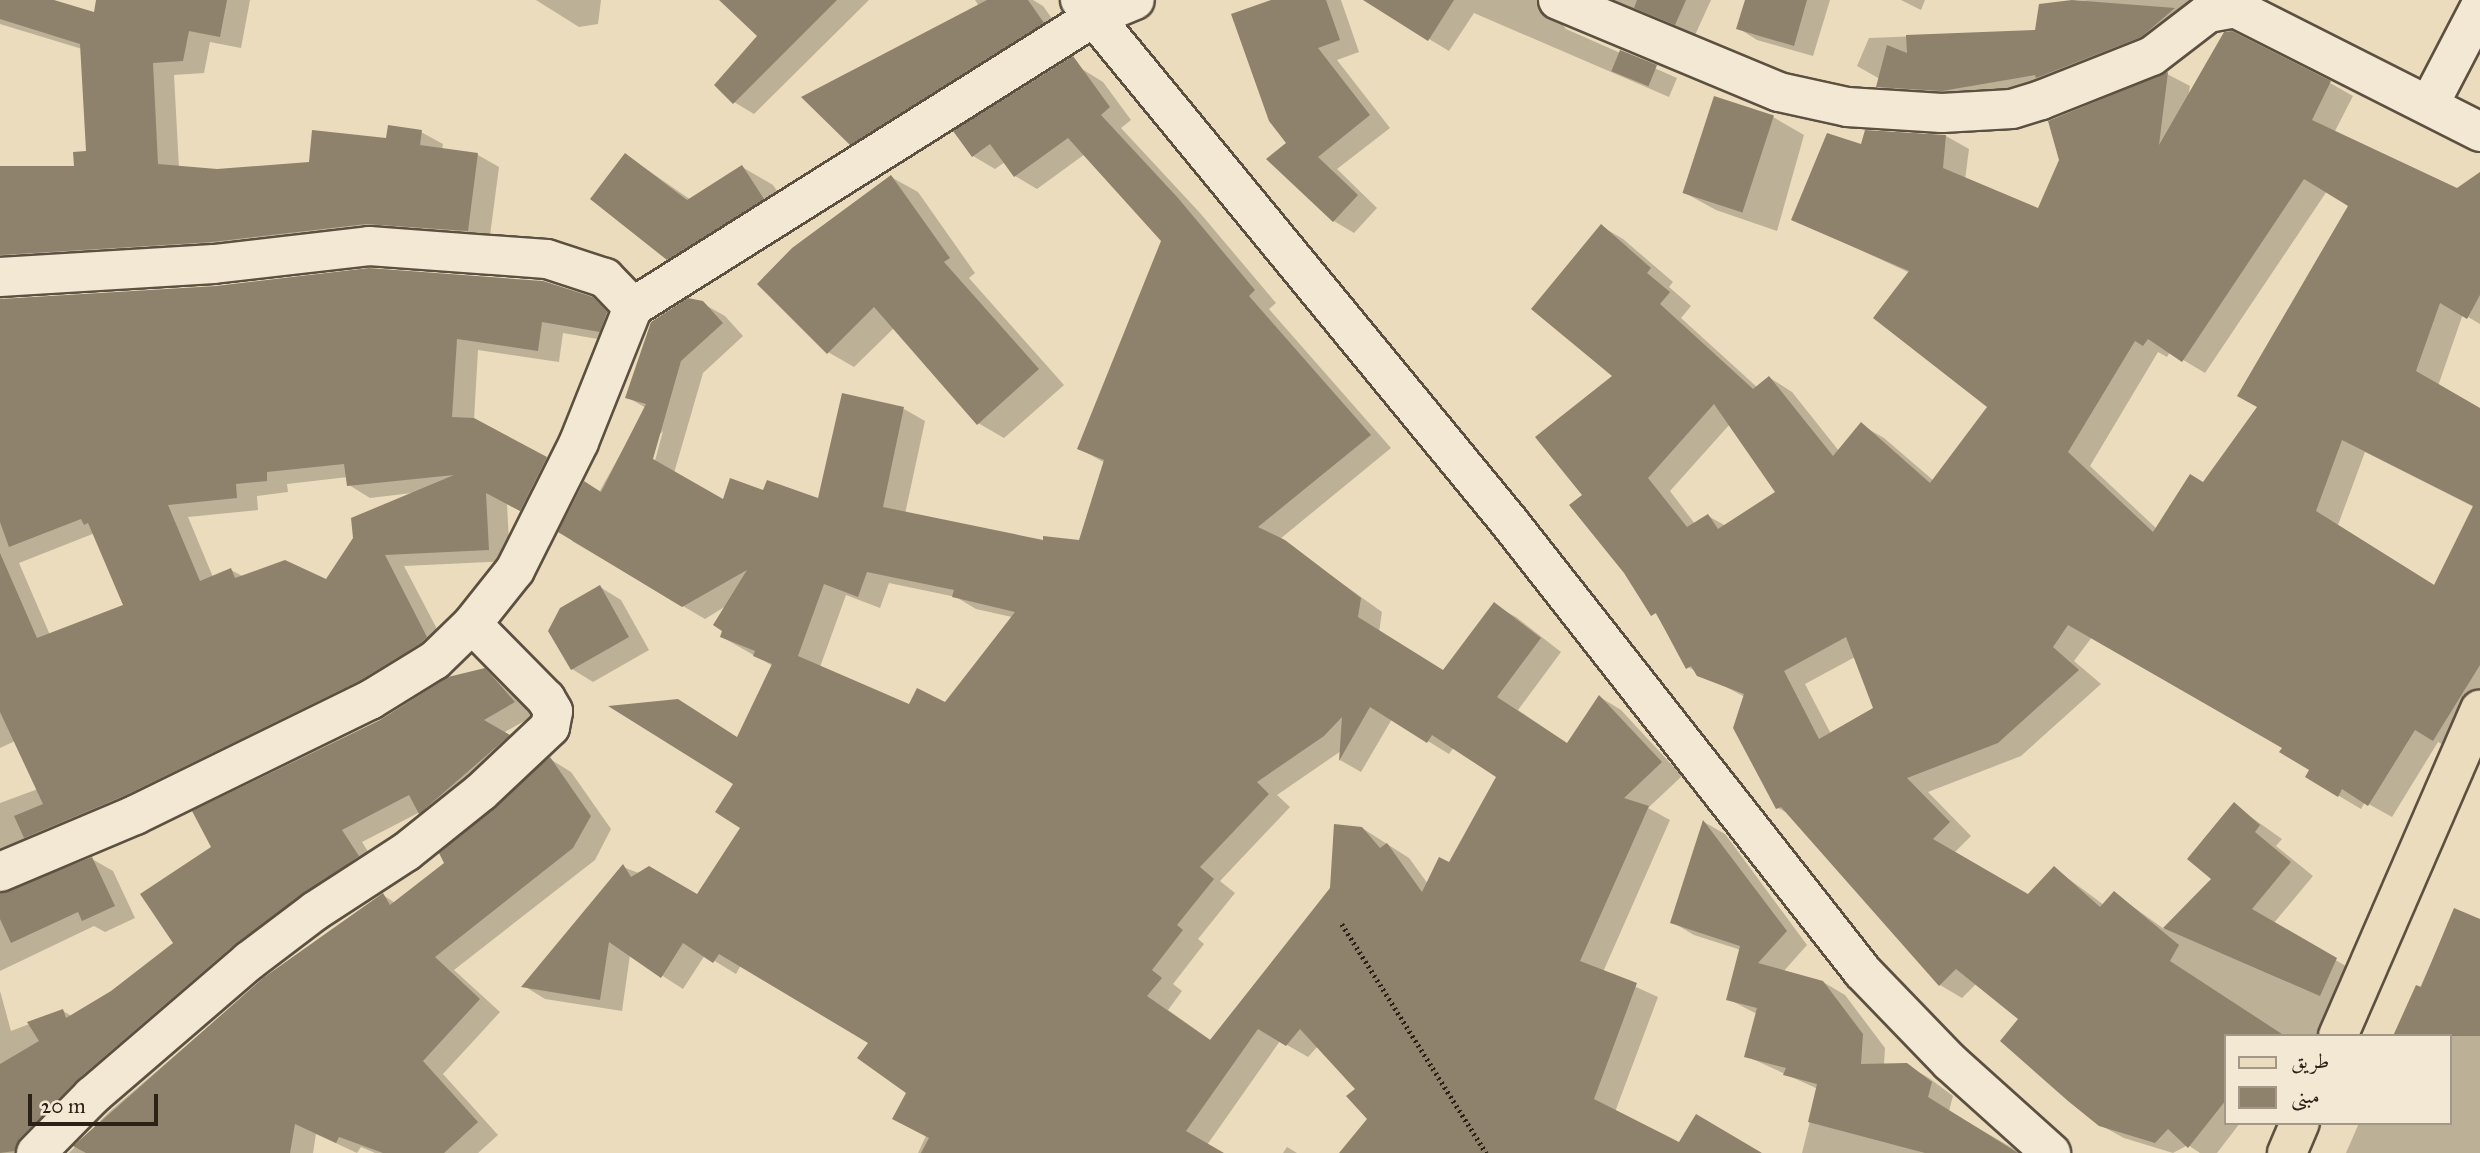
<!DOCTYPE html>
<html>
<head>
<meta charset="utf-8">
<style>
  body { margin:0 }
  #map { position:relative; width:2480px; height:1153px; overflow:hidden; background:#ebdcbd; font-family:"IM FELL Great Primer",Amiri,serif }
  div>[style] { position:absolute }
  .shadow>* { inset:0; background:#0003 }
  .building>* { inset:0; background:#8f826d; transform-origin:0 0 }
  .path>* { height:4.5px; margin-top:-2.25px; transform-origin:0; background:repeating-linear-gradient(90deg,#2c2116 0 2px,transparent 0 5.5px) }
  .roads { filter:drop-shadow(2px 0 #5c5040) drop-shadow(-2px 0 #5c5040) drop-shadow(0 2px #5c5040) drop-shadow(0 -2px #5c5040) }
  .minor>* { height:38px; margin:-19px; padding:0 19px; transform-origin:19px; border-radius:19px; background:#f2e8d4 }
  .major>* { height:38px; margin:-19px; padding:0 19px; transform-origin:19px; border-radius:19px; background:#ebdcbd }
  span { translate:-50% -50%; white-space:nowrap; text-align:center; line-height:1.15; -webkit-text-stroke:6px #f2e8d4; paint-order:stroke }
  .legend { position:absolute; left:2224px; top:1034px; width:228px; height:91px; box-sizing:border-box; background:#f2e8d4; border:2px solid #a39888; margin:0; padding:9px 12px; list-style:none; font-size:21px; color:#2c2116 }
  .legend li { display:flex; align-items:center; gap:14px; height:35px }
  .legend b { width:35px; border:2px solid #a39888 }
  .scale { position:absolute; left:28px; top:1094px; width:130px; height:32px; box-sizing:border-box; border:4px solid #2c2116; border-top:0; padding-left:9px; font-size:21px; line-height:24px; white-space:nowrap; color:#2c2116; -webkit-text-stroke:5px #f2e8d4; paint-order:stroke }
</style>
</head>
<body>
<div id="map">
  <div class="shadow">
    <i style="clip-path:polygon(evenodd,0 0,48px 0,95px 14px,98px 0,250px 0,241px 48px,210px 42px,204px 73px,174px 75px,179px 168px,217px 171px,310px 163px,421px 132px,443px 144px,442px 150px,478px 155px,499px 167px,489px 243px,1px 280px,3px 300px,592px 299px,615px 312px,621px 343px,563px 333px,559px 362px,478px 350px,474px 420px,568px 470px,542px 522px,507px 504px,510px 561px,404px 566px,448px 650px,0 880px,0 803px,38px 789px,15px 741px,0 748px,0 168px,75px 167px,88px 152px,82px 49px,0 24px,0 0,348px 477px,349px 485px,370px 498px,412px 493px,326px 581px,244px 577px,231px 570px,213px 577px,188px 517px,258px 510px,257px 496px,288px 492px,287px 484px,348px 477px,0 0,95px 533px,125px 606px,50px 635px,19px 563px,95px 533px)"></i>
    <i style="clip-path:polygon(536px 0,601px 0,598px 24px,579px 27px)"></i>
    <i style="clip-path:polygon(722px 0,869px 0,754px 114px,734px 102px,759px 36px)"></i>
    <i style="clip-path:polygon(975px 0,1033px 0,1043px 6px,1063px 34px,871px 155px,851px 144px,979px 6px)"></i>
    <i style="clip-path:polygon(1276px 0,1341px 0,1359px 52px,1337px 60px,1390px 128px,1337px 169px,1377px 208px,1354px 233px,1334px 221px,1288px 143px)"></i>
    <i style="clip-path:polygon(1409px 0,1560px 0,1556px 16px,1566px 29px,1677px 78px,1669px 97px,1474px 13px,1449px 51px,1429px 39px)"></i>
    <i style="clip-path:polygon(1611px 0,1711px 0,1695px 35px)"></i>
    <i style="clip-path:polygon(1747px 0,1830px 0,1813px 56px,1757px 40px,1738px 28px)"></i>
    <i style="clip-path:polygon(1901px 0,1925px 0,1921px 10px)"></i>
    <i style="clip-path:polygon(2087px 0,2194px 0,2194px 19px,2057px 88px,1963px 101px,1897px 97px,1878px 86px,1880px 79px,1857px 66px,1869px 38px,2037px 31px,2040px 5px)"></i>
    <i style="clip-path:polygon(evenodd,1069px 61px,1103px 82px,1131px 120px,1121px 128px,1200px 213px,1276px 303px,1269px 309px,1391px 448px,1280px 539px,1382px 612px,1379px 632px,1444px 672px,1494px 605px,1516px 617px,1561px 652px,1518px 710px,1568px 744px,1600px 697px,1621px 710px,1682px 776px,1648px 808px,1670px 820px,1603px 972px,1658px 997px,1615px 1112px,1680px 1145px,1760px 1153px,1342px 1153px,1369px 1119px,1358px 1089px,1318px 1046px,1308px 1057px,1280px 1041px,1207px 1145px,1221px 1153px,918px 1153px,926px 1136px,908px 1093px,870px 1043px,741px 965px,736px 974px,705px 955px,683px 989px,630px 955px,622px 1011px,545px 999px,524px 986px,623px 867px,698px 896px,743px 827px,735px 783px,739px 739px,773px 666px,722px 637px,726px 606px,705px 619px,572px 541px,646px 408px,627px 397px,702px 303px,725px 316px,743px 336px,703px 373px,674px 473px,724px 501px,765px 492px,820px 500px,904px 409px,925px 421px,905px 514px,1044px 542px,1080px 542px,1105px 463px,1080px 449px,1163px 241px,1085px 154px,1037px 189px,1015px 176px,1005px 162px,995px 169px,973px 156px,956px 132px,1069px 61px,663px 431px,653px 468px,649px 467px,658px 436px,663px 431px,1069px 61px,889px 583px,956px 597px,976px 609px,1012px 617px,945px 704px,910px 706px,820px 667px,846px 595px,880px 608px,889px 583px,1069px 61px,1392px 719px,1449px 754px,1454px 747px,1498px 776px,1450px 865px,1428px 884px,1409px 858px,1362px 828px,1332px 889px,1212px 1041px,1168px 1010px,1182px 991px,1173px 984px,1204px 944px,1198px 939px,1235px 893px,1220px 881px,1290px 807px,1277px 795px,1341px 751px,1340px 760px,1361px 772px,1392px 719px)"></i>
    <i style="clip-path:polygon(evenodd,2167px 74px,2190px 86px,2188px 98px,2330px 83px,2353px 96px,2334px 133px,2457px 190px,2480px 188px,2480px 324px,2463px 314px,2438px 386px,2480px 410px,2480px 714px,2457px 752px,2438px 742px,2392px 817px,2365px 802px,2361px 809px,2307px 777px,2312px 769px,2284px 747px,2092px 637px,2074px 661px,2101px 684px,2021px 756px,1928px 792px,1971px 836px,1955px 852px,2029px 896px,2054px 868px,2104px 905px,2114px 893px,2164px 929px,2213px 879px,2234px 805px,2282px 839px,2276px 846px,2313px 876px,2273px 924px,2358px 973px,2332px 1036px,2226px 1036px,2226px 1123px,2240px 1123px,2217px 1153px,2200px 1153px,2188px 1145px,2173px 1153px,2124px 1138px,2100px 1125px,2021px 1019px,1977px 983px,1962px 998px,1940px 985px,1791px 815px,1778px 808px,1745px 697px,1688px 667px,1584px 495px,1615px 376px,1601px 226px,1623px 239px,1673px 282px,1669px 287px,1691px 306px,1681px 318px,1758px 388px,1770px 378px,1792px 392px,1839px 451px,1861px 425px,1884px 438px,1934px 481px,1990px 407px,1910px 273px,1793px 219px,1862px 147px,1866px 132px,1946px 136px,1969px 149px,1965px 180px,2038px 210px,2167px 74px,2327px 191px,2350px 206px,2259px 407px,2204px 484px,2157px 529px,2090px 466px,2158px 352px,2167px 357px,2170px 352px,2205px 373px,2327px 191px,2167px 74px,1730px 424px,1778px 493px,1726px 526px,1708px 516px,1695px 524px,1670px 491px,1730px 424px,2167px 74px,2365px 452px,2474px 507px,2436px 586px,2338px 525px,2365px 452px,2167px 74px,1855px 657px,1876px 709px,1831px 734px,1805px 684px,1855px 657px)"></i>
    <i style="clip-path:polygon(1773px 117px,1804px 135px,1777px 231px,1716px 210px,1685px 193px)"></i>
    <i style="clip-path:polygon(626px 155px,691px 200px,742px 167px,773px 185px,794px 217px,700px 276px,668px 258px)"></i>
    <i style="clip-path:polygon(891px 177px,918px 192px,975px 273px,969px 278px,1064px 385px,1004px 438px,978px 423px,894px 328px,854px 367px,828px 352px)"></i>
    <i style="clip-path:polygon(600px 587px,621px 600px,649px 650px,593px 682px,572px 669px)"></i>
    <i style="clip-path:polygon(485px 670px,507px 683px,535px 715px,503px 733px,530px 748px,441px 825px,420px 812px,362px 842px,379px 869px,43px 1153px,0 1153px,0 991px,11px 1031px,63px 1011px,75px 1018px,85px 1013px,175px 943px)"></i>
    <i style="clip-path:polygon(550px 759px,571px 772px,611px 829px,595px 860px,454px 970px,500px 1012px,443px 1074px,498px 1135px,478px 1153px,375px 1153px,361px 1147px,357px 1153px,316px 1134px,313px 1153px,69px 1153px,108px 1113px,264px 979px,383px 895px,395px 903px,446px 863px)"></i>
    <i style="clip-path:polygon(1704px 822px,1725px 834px,1807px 945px,1783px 972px,1823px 982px,1845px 995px,1885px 1048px,1884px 1065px,1906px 1065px,1929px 1078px,1953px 1096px,1949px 1111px,2021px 1153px,1802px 1153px,1818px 1089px,1746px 1056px,1757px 1014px,1728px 999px,1741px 950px,1694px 935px,1672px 922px)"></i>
    <i style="clip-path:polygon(92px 859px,113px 871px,135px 918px,105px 932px,94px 926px,0 971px,0 886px,1px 894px)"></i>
    <i style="clip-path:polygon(2455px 910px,2480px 921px,2480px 1153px,2346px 1153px,2359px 1123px,2450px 1123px,2450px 1036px,2398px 1036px)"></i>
    <i style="clip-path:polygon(1287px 1147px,1297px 1153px,1283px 1153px)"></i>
  </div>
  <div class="building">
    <i style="clip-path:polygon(0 0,54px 0,94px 12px,96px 0,227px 0,220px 37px,189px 31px,183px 61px,153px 63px,158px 164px,217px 169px,309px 162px,312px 130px,386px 138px,388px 125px,422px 130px,420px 145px,478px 153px,468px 231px,366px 224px,212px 242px,0 255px,0 166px,74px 166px,73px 152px,86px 151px,80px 44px,0 19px)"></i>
    <i style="clip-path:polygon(719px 0,837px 0,733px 104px,714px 85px,757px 36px)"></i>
    <i style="clip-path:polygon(987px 0,1028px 0,1044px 23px,850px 145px,801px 97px)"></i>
    <i style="clip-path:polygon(1271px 0,1326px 0,1340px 40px,1318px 48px,1370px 115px,1318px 157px,1358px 195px,1333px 222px,1266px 159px,1286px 143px,1269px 121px,1231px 14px)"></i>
    <i style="clip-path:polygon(1363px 0,1454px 0,1428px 41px)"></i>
    <i style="clip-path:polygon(1637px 0,1686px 0,1675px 25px,1634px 8px)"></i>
    <i style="clip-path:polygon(1745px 0,1807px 0,1794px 46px,1736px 29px)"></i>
    <i style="clip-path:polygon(2072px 0,2175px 8px,2141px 37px,2036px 78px,2035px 75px,1942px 91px,1876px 87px,1887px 45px,1907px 53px,1906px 35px,2035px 30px,2039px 4px)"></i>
    <i style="clip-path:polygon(evenodd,2232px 31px,2331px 81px,2312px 120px,2457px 188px,2480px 172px,2480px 295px,2467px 319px,2440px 303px,2416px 371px,2480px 408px,2480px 665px,2433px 741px,2415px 730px,2368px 806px,2342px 789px,2338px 797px,2305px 777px,2309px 770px,2279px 752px,2282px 748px,2068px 625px,2053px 647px,2079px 670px,1998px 743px,1907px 778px,1950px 822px,1933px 839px,2028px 894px,2054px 866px,2100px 907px,2114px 891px,2179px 945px,2170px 961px,2285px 1036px,2226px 1036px,2226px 1100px,2188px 1148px,2168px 1129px,2155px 1143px,2099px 1126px,2068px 1101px,2000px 1041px,2018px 1019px,1956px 969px,1939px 986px,1781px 807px,1776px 809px,1733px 728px,1744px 694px,1697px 676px,1691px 666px,1686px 669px,1656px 613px,1651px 616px,1624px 573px,1569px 505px,1582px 495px,1535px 437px,1612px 376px,1531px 309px,1601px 224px,1651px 268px,1647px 273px,1670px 292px,1660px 304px,1753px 389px,1769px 376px,1833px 456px,1861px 422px,1930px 483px,1987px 407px,1873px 318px,1909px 271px,1791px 220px,1827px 133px,1861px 144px,1865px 130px,1946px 135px,1943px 168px,2038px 208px,2059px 160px,2048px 121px,2168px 72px,2159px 145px,2224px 32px,2232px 31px,2304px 179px,2348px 206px,2237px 396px,2257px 407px,2203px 482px,2190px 474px,2153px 532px,2068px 452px,2135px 341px,2143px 346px,2148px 339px,2182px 362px,2304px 179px,2232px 31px,1714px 404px,1775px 492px,1718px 529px,1708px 514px,1687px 527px,1648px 478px,1714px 404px,2232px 31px,2342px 440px,2473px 506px,2434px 585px,2316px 511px,2342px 440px,2232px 31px,1846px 637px,1873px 708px,1819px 739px,1784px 671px,1846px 637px)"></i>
    <i style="left:1620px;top:50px;width:40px;height:23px;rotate:22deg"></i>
    <i style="clip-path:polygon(evenodd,1073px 56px,1110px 107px,1101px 115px,1178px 198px,1255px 290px,1249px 296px,1371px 435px,1258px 527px,1285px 540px,1361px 598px,1358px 617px,1443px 670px,1494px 602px,1541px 638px,1497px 697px,1567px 743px,1599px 695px,1662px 762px,1624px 798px,1649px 806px,1580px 961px,1637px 983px,1594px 1099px,1679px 1142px,1696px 1114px,1762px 1153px,1339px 1153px,1367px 1119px,1346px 1096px,1355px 1089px,1300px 1029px,1286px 1046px,1258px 1029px,1186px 1131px,1224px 1153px,921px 1153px,929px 1138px,892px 1119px,906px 1093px,857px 1058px,868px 1043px,719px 954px,713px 963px,683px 943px,661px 978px,609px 942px,600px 1000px,521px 987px,623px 864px,631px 877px,649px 866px,697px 894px,740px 828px,715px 812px,733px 784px,608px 706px,678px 699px,737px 737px,772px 664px,753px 656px,755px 651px,720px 637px,722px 631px,713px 625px,747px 570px,682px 607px,558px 532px,584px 481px,601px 492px,646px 404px,625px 398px,651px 322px,688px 298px,703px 301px,723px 323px,681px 361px,653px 459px,723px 499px,730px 478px,763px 490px,767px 480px,818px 498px,842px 393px,904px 407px,883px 507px,1043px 540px,1043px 536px,1079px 540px,1104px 460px,1077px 449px,1161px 241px,1068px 138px,1014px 177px,990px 144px,972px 157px,953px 131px,1073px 56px,867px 572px,954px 590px,952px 597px,1015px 612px,945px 702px,917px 688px,909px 704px,798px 656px,824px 584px,858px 597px,867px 572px,1073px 56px,1370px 707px,1427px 743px,1432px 735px,1496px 777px,1449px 862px,1439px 857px,1422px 892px,1387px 843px,1380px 848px,1362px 827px,1334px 824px,1330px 888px,1210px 1040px,1147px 996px,1162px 978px,1152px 970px,1183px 930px,1177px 925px,1214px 879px,1200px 867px,1269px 794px,1257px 782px,1324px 736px,1342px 717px,1339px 761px,1370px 707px)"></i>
    <i style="left:1714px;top:96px;width:63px;height:102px;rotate:18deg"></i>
    <i style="clip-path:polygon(625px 153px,687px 200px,742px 165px,764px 199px,667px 260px,590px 199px)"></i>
    <i style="clip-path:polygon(891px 175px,950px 258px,944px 262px,1039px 369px,977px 425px,874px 307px,827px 354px,757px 284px,792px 248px)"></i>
    <i style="clip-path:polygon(evenodd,369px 268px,543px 281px,593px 297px,607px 312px,600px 332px,542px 322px,538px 351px,457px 339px,452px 417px,474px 418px,547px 457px,520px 511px,486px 493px,489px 550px,385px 555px,427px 637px,421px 643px,359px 681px,126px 795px,24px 838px,14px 816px,43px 804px,0 712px,0 553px,37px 638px,123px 605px,88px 523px,84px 525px,81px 519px,9px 547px,0 522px,0 299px,216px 286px,369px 268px,344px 464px,347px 486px,454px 475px,351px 518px,353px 538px,326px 579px,285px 560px,235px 578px,231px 568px,200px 581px,168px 505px,237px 498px,236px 484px,267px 481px,267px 472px,344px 464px)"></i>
    <i style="clip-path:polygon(600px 585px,629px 637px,571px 670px,548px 631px,560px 608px)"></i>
    <i style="clip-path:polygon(485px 668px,515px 702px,484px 720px,510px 735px,419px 814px,409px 795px,342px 830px,359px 856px,235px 944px,78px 1079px,20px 1138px,15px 1151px,0 1153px,0 1064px,39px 1041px,27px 1022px,63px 1009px,66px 1018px,111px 991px,173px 943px,140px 894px,211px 847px,192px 811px,380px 720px,448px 677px)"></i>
    <i style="clip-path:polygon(550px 757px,591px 816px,573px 848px,435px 957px,480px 999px,423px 1061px,478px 1122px,444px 1153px,383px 1153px,339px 1137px,336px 1143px,295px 1124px,290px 1153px,86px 1153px,73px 1146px,263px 978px,383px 893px,390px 905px,444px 863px,439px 853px)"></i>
    <i style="clip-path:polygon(2234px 802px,2260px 825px,2255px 832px,2291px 862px,2252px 909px,2337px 958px,2320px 996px,2163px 928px,2211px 879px,2187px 859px)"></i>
    <i style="clip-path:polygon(1703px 820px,1787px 931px,1758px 963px,1823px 981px,1863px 1034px,1861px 1064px,1907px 1063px,1932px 1082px,1928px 1097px,2018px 1153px,1925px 1153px,1808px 1122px,1817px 1084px,1783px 1075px,1786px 1068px,1744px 1057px,1757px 1008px,1726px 1000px,1740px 946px,1670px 923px)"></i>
    <i style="clip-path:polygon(92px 857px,115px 906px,82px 921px,78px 912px,11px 943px,0 919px,0 893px)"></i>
    <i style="clip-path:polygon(2454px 908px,2480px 919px,2480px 1036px,2393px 1036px,2416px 985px,2421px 987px)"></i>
  </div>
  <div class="path">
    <i style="left:1342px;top:924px;width:271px;rotate:57.8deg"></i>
  </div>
  <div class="roads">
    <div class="minor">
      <i style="left:1080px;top:0;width:677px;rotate:50.57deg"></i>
      <i style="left:1510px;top:523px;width:571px;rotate:51.83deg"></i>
      <i style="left:1863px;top:972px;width:125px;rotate:46deg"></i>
      <i style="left:1950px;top:1062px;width:136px;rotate:42deg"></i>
      <i style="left:1558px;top:0;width:239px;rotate:22.6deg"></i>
      <i style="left:1779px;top:92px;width:70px;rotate:12.4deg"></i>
      <i style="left:1847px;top:107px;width:95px;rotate:3.6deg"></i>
      <i style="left:1942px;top:113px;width:70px;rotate:-3.3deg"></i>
      <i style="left:2012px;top:109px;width:30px;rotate:-17deg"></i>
      <i style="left:2041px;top:100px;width:119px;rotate:-21.6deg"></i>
      <i style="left:2152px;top:56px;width:71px;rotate:-37.5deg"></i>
      <i style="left:2208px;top:13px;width:27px;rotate:-10deg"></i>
      <i style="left:2235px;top:8px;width:275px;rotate:26.8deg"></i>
      <i style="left:2429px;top:105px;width:110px;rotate:-62.5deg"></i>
      <i style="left:0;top:277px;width:214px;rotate:-3.5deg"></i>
      <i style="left:214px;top:264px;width:156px;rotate:-6.6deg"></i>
      <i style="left:369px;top:246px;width:178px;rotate:4.2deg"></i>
      <i style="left:547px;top:259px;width:61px;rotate:18.1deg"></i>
      <i style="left:605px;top:278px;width:40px;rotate:46deg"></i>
      <i style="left:0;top:872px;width:147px;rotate:-22.9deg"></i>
      <i style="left:135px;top:815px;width:262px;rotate:-26.1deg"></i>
      <i style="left:370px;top:700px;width:76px;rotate:-31.6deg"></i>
      <i style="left:435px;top:660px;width:52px;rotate:-44.2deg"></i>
      <i style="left:472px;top:624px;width:69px;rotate:-51.5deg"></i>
      <i style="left:515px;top:570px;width:143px;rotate:-63.4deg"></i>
      <i style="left:579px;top:442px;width:145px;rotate:-68.2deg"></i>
      <i style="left:633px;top:307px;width:545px;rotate:-32.17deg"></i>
      <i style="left:1094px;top:17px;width:44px;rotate:-22.5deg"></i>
      <i style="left:36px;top:1153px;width:80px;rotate:-45.5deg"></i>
      <i style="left:92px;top:1096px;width:207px;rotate:-40.7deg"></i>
      <i style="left:249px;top:961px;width:83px;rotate:-37.1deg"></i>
      <i style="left:315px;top:911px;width:108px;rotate:-33deg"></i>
      <i style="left:406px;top:852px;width:96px;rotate:-38.7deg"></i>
      <i style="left:481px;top:792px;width:95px;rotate:-43.3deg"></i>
      <i style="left:550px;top:727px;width:16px;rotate:-79deg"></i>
      <i style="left:553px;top:711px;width:14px;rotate:-120deg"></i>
      <i style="left:546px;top:699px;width:105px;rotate:-134.6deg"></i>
    </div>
    <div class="major">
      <i style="left:2338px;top:1036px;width:356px;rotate:-66.5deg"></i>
      <i style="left:2287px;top:1153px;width:33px;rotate:-67deg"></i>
    </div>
  </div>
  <ul class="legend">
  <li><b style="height:9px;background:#ebdcbd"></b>طريق</li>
  <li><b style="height:19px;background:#8f826d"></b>مبنى</li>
  </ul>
  <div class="scale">20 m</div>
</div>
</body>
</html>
